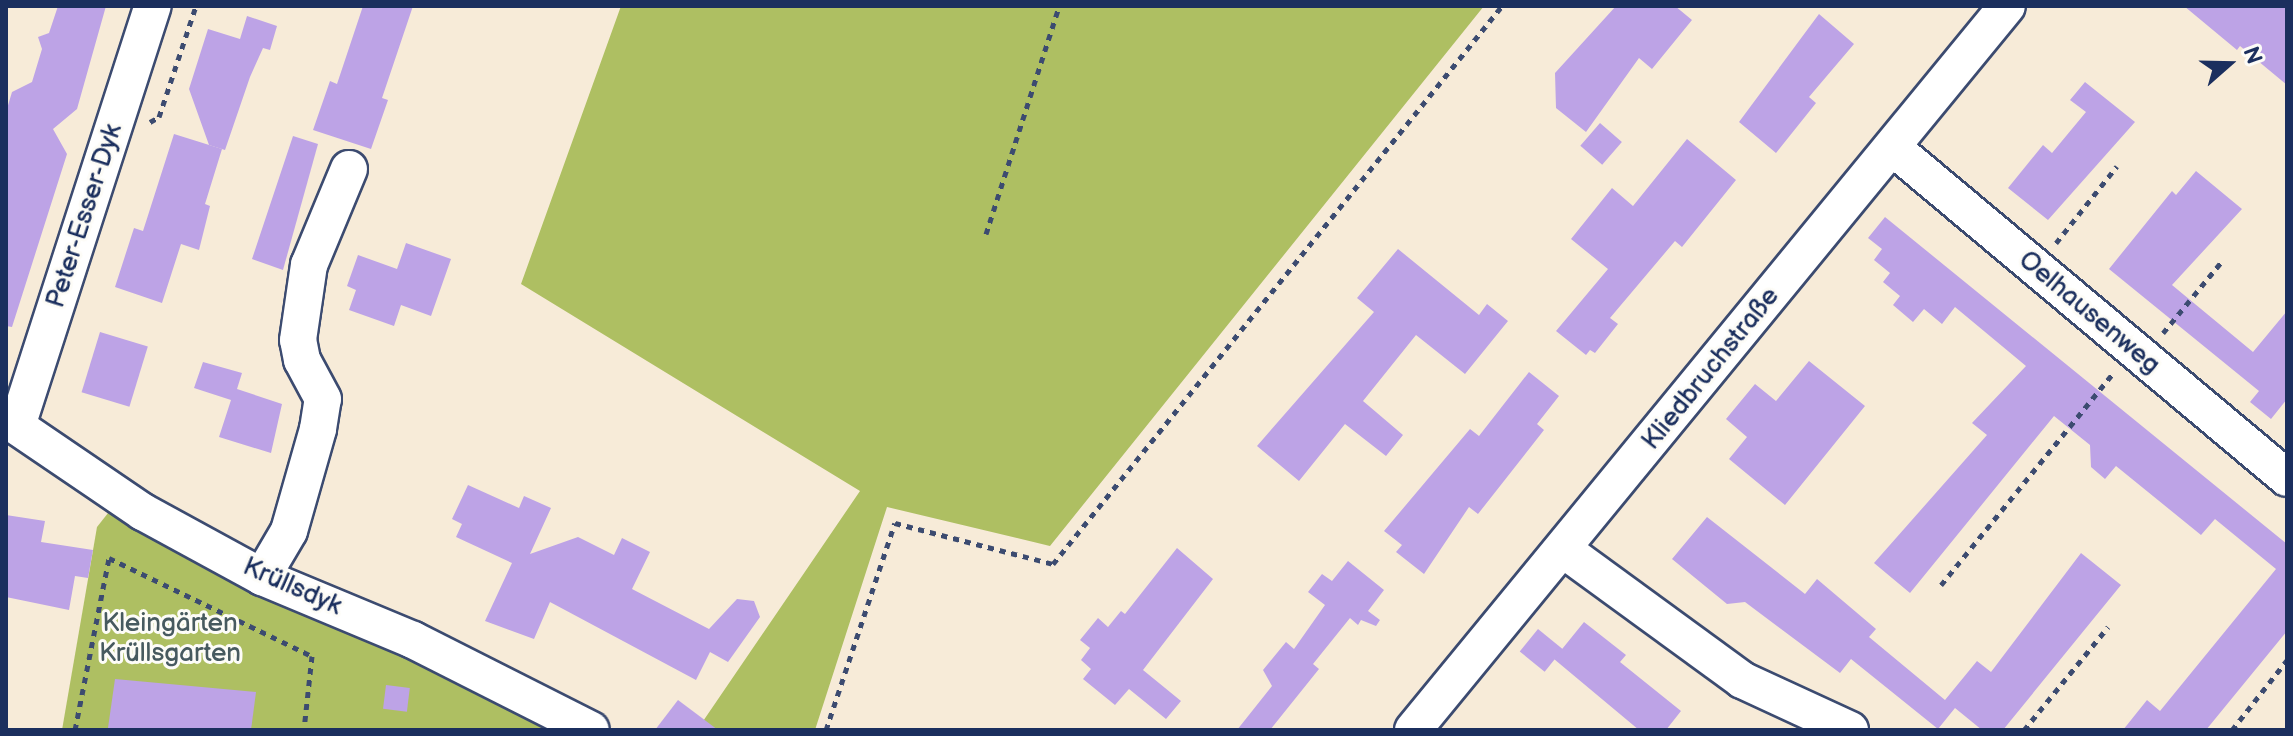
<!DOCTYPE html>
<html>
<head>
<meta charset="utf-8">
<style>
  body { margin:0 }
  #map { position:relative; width:2293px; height:736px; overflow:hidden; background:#f7ebd8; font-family:"Balsamiq Sans",sans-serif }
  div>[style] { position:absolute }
  .green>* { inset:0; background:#aebf62 }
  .building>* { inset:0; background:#bda3e6; transform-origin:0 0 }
  .path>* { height:5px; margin-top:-2.5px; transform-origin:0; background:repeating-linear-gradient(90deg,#3c4b70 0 6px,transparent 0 12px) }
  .roads { filter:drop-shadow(2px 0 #3c4b70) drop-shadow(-2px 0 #3c4b70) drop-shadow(0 2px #3c4b70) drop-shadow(0 -2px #3c4b70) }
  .minor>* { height:36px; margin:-18px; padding:0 18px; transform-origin:18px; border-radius:18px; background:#fff }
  span { translate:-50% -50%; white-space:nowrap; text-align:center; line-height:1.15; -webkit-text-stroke:6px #fdfcf7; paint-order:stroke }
  .street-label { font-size:26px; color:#1b2f5e }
  .park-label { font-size:26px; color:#475a5f }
  .frame { position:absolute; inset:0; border:8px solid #1b2f5e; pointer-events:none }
  .north { position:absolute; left:2189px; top:24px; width:80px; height:80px; -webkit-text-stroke:6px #fdfcf7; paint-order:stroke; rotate:70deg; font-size:22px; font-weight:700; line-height:32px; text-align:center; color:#1b2f5e }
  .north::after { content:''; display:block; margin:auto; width:28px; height:36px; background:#1b2f5e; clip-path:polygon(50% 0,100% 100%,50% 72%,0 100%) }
</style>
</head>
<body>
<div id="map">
  <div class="green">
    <i style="clip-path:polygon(621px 6px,1484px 6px,1050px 546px,887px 507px,815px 730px,697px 730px,860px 491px,521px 284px)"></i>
    <i style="clip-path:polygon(112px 508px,555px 730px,62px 730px,97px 527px)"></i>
  </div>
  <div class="building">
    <i style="clip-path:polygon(58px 6px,106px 6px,77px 109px,53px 129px,67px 154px,12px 327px,6px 326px,6px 112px,12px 92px,32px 82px,42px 49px,38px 37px,49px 33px)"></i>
    <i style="clip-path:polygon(363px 6px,413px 6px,382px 98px,388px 100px,371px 149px,313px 130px,330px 81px,337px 84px)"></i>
    <i style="clip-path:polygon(1616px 6px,1675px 6px,1692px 20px,1652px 69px,1639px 58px,1586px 132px,1556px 108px,1555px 73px)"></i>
    <i style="clip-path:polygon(2184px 6px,2287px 6px,2287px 85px,2240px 46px,2237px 50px)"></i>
    <i style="clip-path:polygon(1819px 14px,1854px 44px,1809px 97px,1816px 103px,1776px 153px,1739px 122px)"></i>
    <i style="clip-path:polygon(247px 16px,277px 26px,270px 50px,263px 48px,250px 77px,225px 150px,209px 145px,189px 89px,208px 29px,240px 39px)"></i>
    <i style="clip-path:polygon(2085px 82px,2135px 122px,2048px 220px,2008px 188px,2043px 145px,2052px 153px,2086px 112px,2070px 100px)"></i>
    <i style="left:1600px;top:123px;width:29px;height:30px;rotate:41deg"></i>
    <i style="clip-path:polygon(174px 134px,222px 149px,205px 204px,210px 206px,199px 250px,181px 244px,162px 303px,115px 287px,134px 228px,143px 231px)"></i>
    <i style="clip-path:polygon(293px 136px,318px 144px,283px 270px,252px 259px)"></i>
    <i style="clip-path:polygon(1687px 139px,1736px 180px,1682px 247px,1675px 241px,1610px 318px,1618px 324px,1595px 353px,1590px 350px,1586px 355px,1556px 331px,1608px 269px,1571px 239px,1612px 188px,1633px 206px)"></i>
    <i style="clip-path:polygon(2196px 171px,2242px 209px,2172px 285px,2253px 352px,2287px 311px,2287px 399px,2271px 419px,2250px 402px,2259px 391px,2109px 269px,2172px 191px,2176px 195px)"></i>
    <i style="clip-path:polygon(1885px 217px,2287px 544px,2287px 631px,2206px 730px,2123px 730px,2147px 700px,2160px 711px,2276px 569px,2215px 519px,2201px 535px,2116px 466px,2105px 479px,2091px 467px,2090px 445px,2054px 416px,1910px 593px,1874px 563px,1987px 435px,1972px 423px,2026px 366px,1955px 307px,1942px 324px,1924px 309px,1913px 322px,1893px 305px,1900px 296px,1883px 282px,1890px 273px,1874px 260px,1882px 249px,1868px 238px)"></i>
    <i style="clip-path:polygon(406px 243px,451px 259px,431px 316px,401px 305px,394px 326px,349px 310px,356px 290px,347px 286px,358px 255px,397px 269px)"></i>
    <i style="clip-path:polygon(1398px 249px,1479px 315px,1487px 304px,1508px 321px,1465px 374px,1416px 335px,1363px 401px,1403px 435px,1386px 456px,1345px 424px,1299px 481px,1257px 446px,1374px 312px,1357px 298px)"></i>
    <i style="left:100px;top:332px;width:50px;height:63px;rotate:17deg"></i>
    <i style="clip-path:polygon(1809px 361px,1865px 406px,1785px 505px,1729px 459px,1747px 437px,1726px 419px,1755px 384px,1776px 401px)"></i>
    <i style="clip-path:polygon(203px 362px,242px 373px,237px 389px,282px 404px,271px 453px,219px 437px,231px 400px,194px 388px)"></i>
    <i style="clip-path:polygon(1529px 372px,1559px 396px,1537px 424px,1544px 430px,1478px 514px,1469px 507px,1424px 574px,1396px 552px,1402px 545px,1384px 531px,1470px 429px,1479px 436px)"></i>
    <i style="clip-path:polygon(468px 485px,519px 508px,524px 496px,551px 508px,530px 554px,578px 537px,614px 555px,622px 538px,650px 552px,632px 589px,709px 629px,737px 599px,754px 601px,760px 617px,728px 662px,710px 652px,696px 680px,550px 602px,534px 639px,485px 621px,512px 563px,456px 537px,462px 524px,452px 519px)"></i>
    <i style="clip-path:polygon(6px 515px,45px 521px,41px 542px,93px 550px,88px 578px,75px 576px,69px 610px,6px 597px)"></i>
    <i style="clip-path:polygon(1707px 517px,1805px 594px,1817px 579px,1876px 629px,1869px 637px,1945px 700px,1977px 661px,1991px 672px,2081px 553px,2121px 585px,2003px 730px,1982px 730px,1955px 708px,1938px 729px,1851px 659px,1840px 673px,1745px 602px,1727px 604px,1672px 559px)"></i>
    <i style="clip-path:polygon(1177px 548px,1213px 579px,1143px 670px,1181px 701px,1166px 719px,1129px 689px,1115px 705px,1083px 679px,1091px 669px,1081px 660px,1090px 648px,1080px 640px,1098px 618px,1108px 627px,1121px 611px,1125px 614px)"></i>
    <i style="clip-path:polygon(1348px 561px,1384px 590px,1368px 611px,1380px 620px,1376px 626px,1361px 620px,1358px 625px,1350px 618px,1313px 664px,1319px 669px,1270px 730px,1237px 730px,1272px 686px,1263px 670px,1286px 642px,1294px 649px,1325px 605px,1308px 592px,1322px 574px,1332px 581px)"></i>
    <i style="clip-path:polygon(1584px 622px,1626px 655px,1620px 662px,1681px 711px,1666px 730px,1639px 730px,1554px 659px)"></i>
    <i style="left:1538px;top:629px;width:32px;height:29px;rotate:39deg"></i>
    <i style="clip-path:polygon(115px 679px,256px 692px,251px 730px,108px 728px)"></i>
    <i style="left:386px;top:685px;width:24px;height:24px;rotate:7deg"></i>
    <i style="clip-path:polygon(678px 700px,718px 730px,655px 730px)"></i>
  </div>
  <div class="path">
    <i style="left:150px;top:122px;width:10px;rotate:-29deg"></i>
    <i style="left:159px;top:117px;width:117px;rotate:-71.6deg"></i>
    <i style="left:986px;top:234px;width:239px;rotate:-72.2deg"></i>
    <i style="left:2056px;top:243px;width:98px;rotate:-51.6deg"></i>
    <i style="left:2163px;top:333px;width:94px;rotate:-50.6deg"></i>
    <i style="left:1941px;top:585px;width:274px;rotate:-50.9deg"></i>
    <i style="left:75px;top:730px;width:175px;rotate:-78.8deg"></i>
    <i style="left:109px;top:558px;width:225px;rotate:25.8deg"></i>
    <i style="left:312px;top:656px;width:74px;rotate:96.2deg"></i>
    <i style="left:826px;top:730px;width:218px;rotate:-71.6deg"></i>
    <i style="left:895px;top:523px;width:163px;rotate:14.5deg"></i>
    <i style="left:1053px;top:564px;width:716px;rotate:-51.18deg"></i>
    <i style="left:2024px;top:730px;width:133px;rotate:-50.8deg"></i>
    <i style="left:2232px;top:730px;width:89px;rotate:-51.8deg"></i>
  </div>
  <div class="roads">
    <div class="minor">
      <i style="left:1892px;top:147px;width:515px;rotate:39.96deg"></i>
      <i style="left:6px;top:419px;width:166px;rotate:34.2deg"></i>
      <i style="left:143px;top:512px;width:136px;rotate:28.6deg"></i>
      <i style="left:262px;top:577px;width:164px;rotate:22.6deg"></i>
      <i style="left:413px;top:640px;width:199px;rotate:26.8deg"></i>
      <i style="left:17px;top:426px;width:441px;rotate:-72.1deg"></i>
      <i style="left:1564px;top:550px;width:220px;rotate:36.1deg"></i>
      <i style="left:1742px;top:680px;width:119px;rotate:24.8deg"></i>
      <i style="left:262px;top:577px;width:53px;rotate:-59.6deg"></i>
      <i style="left:289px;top:531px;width:106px;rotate:-74.1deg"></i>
      <i style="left:318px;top:429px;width:30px;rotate:-81deg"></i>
      <i style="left:323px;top:399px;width:44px;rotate:-118.3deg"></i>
      <i style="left:302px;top:360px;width:20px;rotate:-101deg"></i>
      <i style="left:298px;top:340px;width:76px;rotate:-81.7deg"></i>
      <i style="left:309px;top:265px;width:104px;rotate:-67.4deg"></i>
      <i style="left:1413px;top:730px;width:936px;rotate:-50.63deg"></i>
    </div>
  </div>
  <div class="street-label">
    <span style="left:85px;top:216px;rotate:-72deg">Peter-Esser-Dyk</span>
    <span style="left:2089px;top:313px;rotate:40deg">Oelhausenweg</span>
    <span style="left:1711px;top:369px;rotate:-51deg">Kliedbruchstraße</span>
    <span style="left:292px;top:587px;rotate:24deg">Krüllsdyk</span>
  </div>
  <div class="park-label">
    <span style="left:170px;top:639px">Kleingärten<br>Krüllsgarten</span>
  </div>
  <div class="frame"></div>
  <div class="north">N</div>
</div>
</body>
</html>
